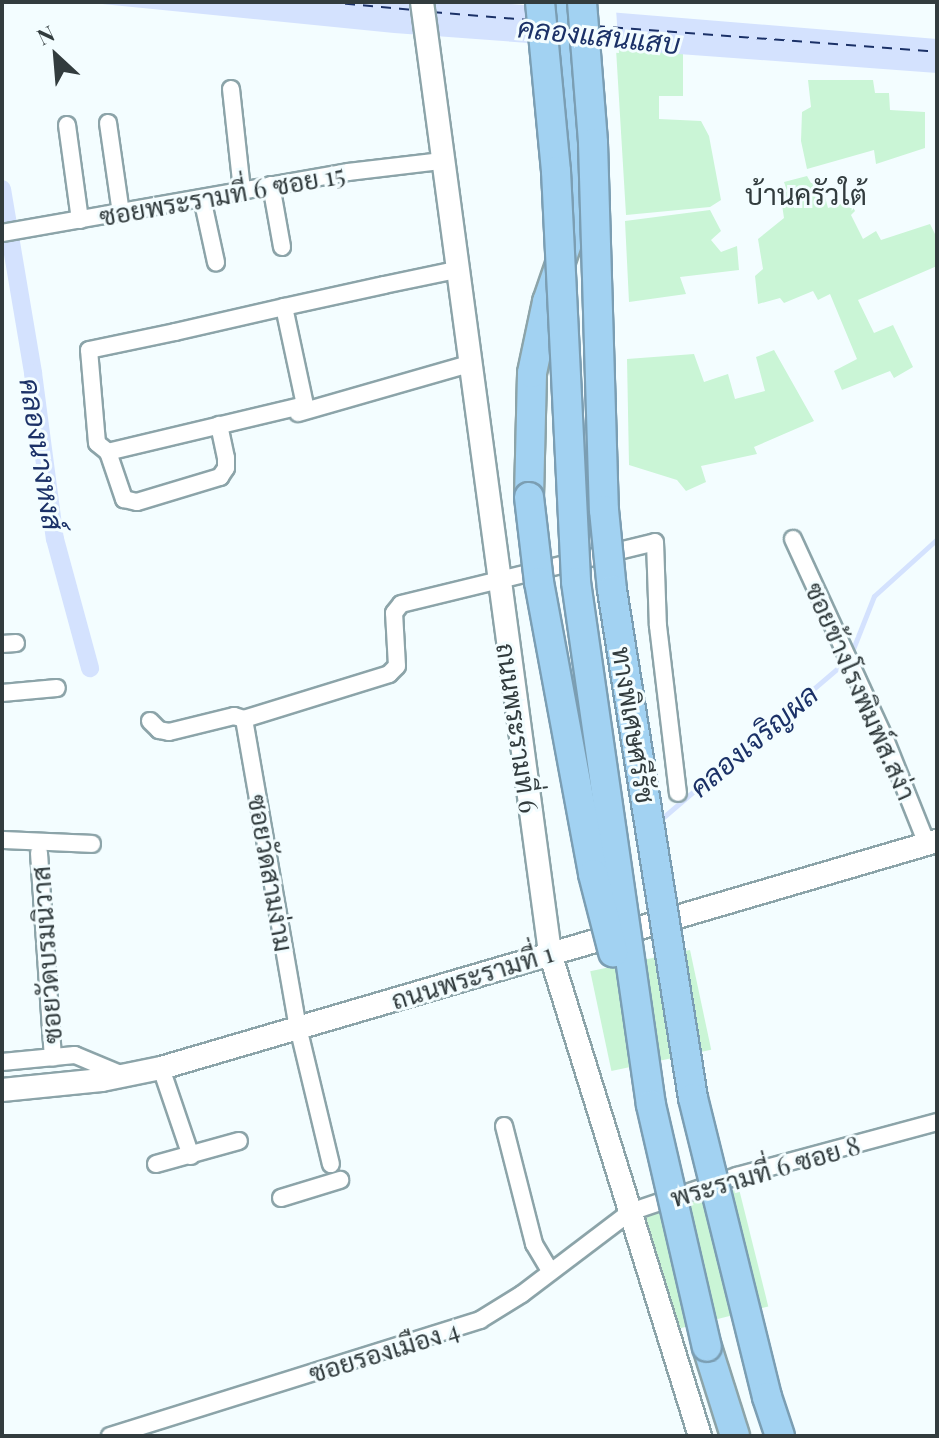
<!DOCTYPE html>
<html>
<head>
<meta charset="utf-8">
<style>
  body { margin:0 }
  #map { position:relative; width:939px; height:1438px; overflow:hidden; background:#f3fdff; font-family:"Playfair Display",Sarabun,serif }
  div>[style] { position:absolute }
  .green>* { inset:0; background:#caf5d6; transform-origin:0 0 }
  .water>* { inset:0; background:#d4e2fe }
  .pier>* { inset:0; background:#f3fdff }
  .stream>* { height:5px; margin:-2.5px; padding:0 2.5px; transform-origin:2.5px; border-radius:2.5px; background:#d4e2fe }
  .canal>* { height:18px; margin:-9px; padding:0 9px; transform-origin:9px; border-radius:9px; background:#d4e2fe }
  .ferry>* { height:2px; margin-top:-1px; transform-origin:0; background:repeating-linear-gradient(90deg,#1b3167 0 10px,transparent 0 18px) }
  .roads { filter:drop-shadow(2px 0 #8ca4a9) drop-shadow(-2px 0 #8ca4a9) drop-shadow(0 2px #8ca4a9) drop-shadow(0 -2px #8ca4a9) }
  .street>* { height:16px; margin:-8px; padding:0 8px; transform-origin:8px; border-radius:8px; background:#fff }
  .secondary>* { height:22px; margin:-11px; padding:0 11px; transform-origin:11px; border-radius:11px; background:#fff }
  .highway>* { height:28px; margin:-14px; padding:0 14px; transform-origin:14px; border-radius:14px; background:#a2d2f2 }
  .bridges { filter:drop-shadow(2px 0 #7b9eb3) drop-shadow(-2px 0 #7b9eb3) drop-shadow(0 2px #7b9eb3) drop-shadow(0 -2px #7b9eb3) }
  .highway-bridge>* { height:28px; margin:-14px; padding:0 14px; transform-origin:14px; border-radius:14px; background:#a2d2f2 }
  span { translate:-50% -50%; white-space:nowrap; text-align:center; line-height:1.15; -webkit-text-stroke:6px #f3fdff; paint-order:stroke }
  .street-label { font-size:26px; color:#323c3e }
  .water-label { font-size:28px; color:#1b3167; font-style:italic }
  .neighbourhood-label { font-size:28px; color:#323c3e }
  .frame { position:absolute; inset:0; border:4px solid #323c3e; pointer-events:none }
  .north { position:absolute; left:16px; top:16px; width:80px; height:80px; -webkit-text-stroke:6px #f3fdff; paint-order:stroke; rotate:334deg; font-size:22px; font-weight:700; line-height:32px; text-align:center; color:#323c3e }
  .north::after { content:''; display:block; margin:auto; width:28px; height:36px; background:#323c3e; clip-path:polygon(50% 0,100% 100%,50% 72%,0 100%) }
</style>
</head>
<body>
<div id="map">
  <div class="green">
    <i style="clip-path:polygon(616px 49px,683px 53px,683px 96px,659px 96px,659px 119px,701px 121px,709px 136px,721px 200px,710px 207px,626px 215px)"></i>
    <i style="clip-path:polygon(808px 80px,873px 80px,875px 93px,889px 93px,890px 110px,925px 112px,925px 148px,876px 164px,874px 150px,807px 169px,801px 141px,802px 112px,811px 107px)"></i>
    <i style="clip-path:polygon(807px 176px,811px 183px,821px 182px,828px 208px,850px 201px,855px 211px,851px 215px,863px 239px,876px 231px,881px 240px,930px 224px,937px 238px,937px 266px,858px 300px,874px 333px,893px 325px,913px 367px,894px 378px,890px 371px,842px 390px,834px 371px,857px 359px,830px 294px,818px 300px,813px 291px,784px 303px,780px 298px,758px 304px,755px 276px,763px 269px,758px 239px,784px 218px,781px 198px,787px 191px,784px 182px)"></i>
    <i style="clip-path:polygon(710px 210px,721px 231px,711px 240px,721px 252px,737px 246px,739px 270px,680px 277px,686px 294px,629px 302px,625px 221px)"></i>
    <i style="clip-path:polygon(774px 350px,814px 421px,754px 447px,757px 454px,701px 466px,706px 482px,686px 491px,677px 480px,629px 465px,627px 359px,694px 354px,704px 382px,728px 374px,735px 399px,765px 391px,756px 357px)"></i>
    <i style="left:690px;top:950px;width:102px;height:102px;rotate:78deg"></i>
    <i style="left:739px;top:1189px;width:121px;height:97px;rotate:76deg"></i>
  </div>
  <div class="water">
    <i style="clip-path:polygon(82px 2px,487px 2px,937px 39px,937px 73px,394px 33px)"></i>
  </div>
  <div class="pier">
    <i style="clip-path:polygon(531px 2px,616px 9px,619px 53px,534px 47px)"></i>
  </div>
  <div class="stream">
    <i style="left:851px;top:654px;width:62px;rotate:-68.4deg"></i>
    <i style="left:874px;top:596px;width:85px;rotate:-42.1deg"></i>
    <i style="left:660px;top:820px;width:243px;rotate:-40.5deg"></i>
  </div>
  <div class="canal">
    <i style="left:2px;top:189px;width:187px;rotate:80.4deg"></i>
    <i style="left:33px;top:373px;width:167px;rotate:82.5deg"></i>
    <i style="left:55px;top:539px;width:134px;rotate:74.8deg"></i>
  </div>
  <div class="ferry">
    <i style="left:327px;top:2px;width:87px;rotate:5.3deg"></i>
    <i style="left:432px;top:12px;width:97px;rotate:4.7deg"></i>
    <i style="left:595px;top:26px;width:343px;rotate:4.3deg"></i>
  </div>
  <div class="roads">
    <div class="street">
      <i style="left:231px;top:89px;width:103px;rotate:83.8deg"></i>
      <i style="left:108px;top:123px;width:91px;rotate:81.8deg"></i>
      <i style="left:67px;top:125px;width:96px;rotate:82.2deg"></i>
      <i style="left:271px;top:185px;width:63px;rotate:79.9deg"></i>
      <i style="left:202px;top:198px;width:66px;rotate:77.7deg"></i>
      <i style="left:2px;top:233px;width:351px;rotate:-10deg"></i>
      <i style="left:348px;top:172px;width:95px;rotate:-6.7deg"></i>
      <i style="left:284px;top:307px;width:100px;rotate:77.9deg"></i>
      <i style="left:305px;top:405px;width:203px;rotate:166.6deg"></i>
      <i style="left:108px;top:452px;width:14px;rotate:-141deg"></i>
      <i style="left:97px;top:443px;width:93px;rotate:-94.9deg"></i>
      <i style="left:89px;top:350px;width:88px;rotate:-11.8deg"></i>
      <i style="left:175px;top:332px;width:112px;rotate:-12.9deg"></i>
      <i style="left:284px;top:307px;width:102px;rotate:-12.4deg"></i>
      <i style="left:384px;top:285px;width:74px;rotate:-11.8deg"></i>
      <i style="left:298px;top:413px;width:178px;rotate:-16deg"></i>
      <i style="left:108px;top:452px;width:50px;rotate:71.2deg"></i>
      <i style="left:124px;top:499px;width:13px;rotate:13deg"></i>
      <i style="left:137px;top:502px;width:87px;rotate:-16.8deg"></i>
      <i style="left:220px;top:477px;width:11px;rotate:-56deg"></i>
      <i style="left:226px;top:468px;width:10px;rotate:-90deg"></i>
      <i style="left:226px;top:458px;width:34px;rotate:-102deg"></i>
      <i style="left:793px;top:539px;width:220px;rotate:65.3deg"></i>
      <i style="left:885px;top:739px;width:113px;rotate:68.2deg"></i>
      <i style="left:2px;top:644px;width:14px;rotate:-4deg"></i>
      <i style="left:2px;top:693px;width:55px;rotate:-5.2deg"></i>
      <i style="left:244px;top:719px;width:313px;rotate:80.1deg"></i>
      <i style="left:298px;top:1027px;width:141px;rotate:76.5deg"></i>
      <i style="left:150px;top:721px;width:13px;rotate:45deg"></i>
      <i style="left:159px;top:730px;width:10px;rotate:11deg"></i>
      <i style="left:169px;top:732px;width:67px;rotate:-13.8deg"></i>
      <i style="left:234px;top:716px;width:10px;rotate:17deg"></i>
      <i style="left:244px;top:719px;width:152px;rotate:-17.2deg"></i>
      <i style="left:389px;top:674px;width:11px;rotate:-45deg"></i>
      <i style="left:397px;top:666px;width:53px;rotate:-93.2deg"></i>
      <i style="left:394px;top:613px;width:11px;rotate:-52deg"></i>
      <i style="left:401px;top:604px;width:261px;rotate:-13.7deg"></i>
      <i style="left:655px;top:542px;width:84px;rotate:88deg"></i>
      <i style="left:658px;top:626px;width:168px;rotate:83.2deg"></i>
      <i style="left:2px;top:840px;width:90px;rotate:2.5deg"></i>
      <i style="left:39px;top:853px;width:205px;rotate:86.1deg"></i>
      <i style="left:2px;top:1062px;width:73px;rotate:-5.5deg"></i>
      <i style="left:75px;top:1055px;width:54px;rotate:22.8deg"></i>
      <i style="left:161px;top:1068px;width:93px;rotate:71.2deg"></i>
      <i style="left:504px;top:1126px;width:122px;rotate:75.7deg"></i>
      <i style="left:534px;top:1244px;width:31px;rotate:59deg"></i>
      <i style="left:156px;top:1164px;width:86px;rotate:-15.5deg"></i>
      <i style="left:281px;top:1198px;width:62px;rotate:-17deg"></i>
      <i style="left:110px;top:1436px;width:388px;rotate:-17.4deg"></i>
      <i style="left:480px;top:1320px;width:49px;rotate:-31.8deg"></i>
      <i style="left:522px;top:1294px;width:136px;rotate:-37.2deg"></i>
      <i style="left:630px;top:1212px;width:113px;rotate:-18.6deg"></i>
      <i style="left:737px;top:1176px;width:207px;rotate:-15.1deg"></i>
    </div>
    <div class="secondary">
      <i style="left:422px;top:2px;width:960px;rotate:82.33deg"></i>
      <i style="left:550px;top:953px;width:506px;rotate:72.75deg"></i>
      <i style="left:2px;top:1090px;width:100px;rotate:-5.7deg"></i>
      <i style="left:102px;top:1080px;width:60px;rotate:-11.5deg"></i>
      <i style="left:161px;top:1068px;width:809px;rotate:-16.31deg"></i>
    </div>
    <div class="highway">
      <i style="left:529px;top:497px;width:124px;rotate:-88.6deg"></i>
      <i style="left:532px;top:373px;width:73px;rotate:-78.1deg"></i>
      <i style="left:547px;top:302px;width:74px;rotate:-71.1deg"></i>
      <i style="left:571px;top:232px;width:23px;rotate:-83deg"></i>
      <i style="left:574px;top:209px;width:208px;rotate:-94.1deg"></i>
      <i style="left:707px;top:1347px;width:93px;rotate:72.5deg"></i>
    </div>
  </div>
  <div class="bridges">
    <div class="highway-bridge">
      <i style="left:540px;top:2px;width:170px;rotate:84.6deg"></i>
      <i style="left:556px;top:171px;width:411px;rotate:87.2deg"></i>
      <i style="left:576px;top:582px;width:528px;rotate:81.84deg"></i>
      <i style="left:651px;top:1105px;width:248px;rotate:77deg"></i>
      <i style="left:582px;top:2px;width:141px;rotate:85.5deg"></i>
      <i style="left:593px;top:143px;width:367px;rotate:88.3deg"></i>
      <i style="left:604px;top:510px;width:80px;rotate:84.3deg"></i>
      <i style="left:612px;top:590px;width:514px;rotate:80.94deg"></i>
      <i style="left:693px;top:1098px;width:308px;rotate:76.1deg"></i>
      <i style="left:767px;top:1397px;width:41px;rotate:71.6deg"></i>
      <i style="left:529px;top:497px;width:86px;rotate:83.3deg"></i>
      <i style="left:539px;top:582px;width:297px;rotate:79.5deg"></i>
      <i style="left:593px;top:874px;width:81px;rotate:75.6deg"></i>
    </div>
  </div>
  <div class="street-label">
    <span style="left:222px;top:195px;rotate:-10deg">ซอยพระรามที่ 6 ซอย 15</span>
    <span style="left:861px;top:691px;rotate:66deg">ซอยข้างโรงพิมพ์ส.สง่า</span>
    <span style="left:634px;top:725px;rotate:81deg">ทางพิเศษศรีรัช</span>
    <span style="left:518px;top:728px;rotate:82deg">ถนนพระรามที่ 6</span>
    <span style="left:271px;top:873px;rotate:80deg">ซอยวัดสามง่าม</span>
    <span style="left:46px;top:955px;rotate:-94deg">ซอยวัดบรมนิวาส</span>
    <span style="left:472px;top:976px;rotate:-17deg">ถนนพระรามที่ 1</span>
    <span style="left:765px;top:1171px;rotate:-16deg">พระรามที่ 6 ซอย 8</span>
    <span style="left:384px;top:1351px;rotate:-17deg">ซอยรองเมือง 4</span>
  </div>
  <div class="water-label">
    <span style="left:599px;top:35px;rotate:6deg">คลองแสนแสบ</span>
    <span style="left:42px;top:454px;rotate:81deg">คลองนางหงส์</span>
    <span style="left:753px;top:740px;rotate:-40deg">คลองเจริญผล</span>
  </div>
  <div class="neighbourhood-label">
    <span style="left:806px;top:194px">บ้านครัวใต้</span>
  </div>
  <div class="frame"></div>
  <div class="north">N</div>
</div>
</body>
</html>
